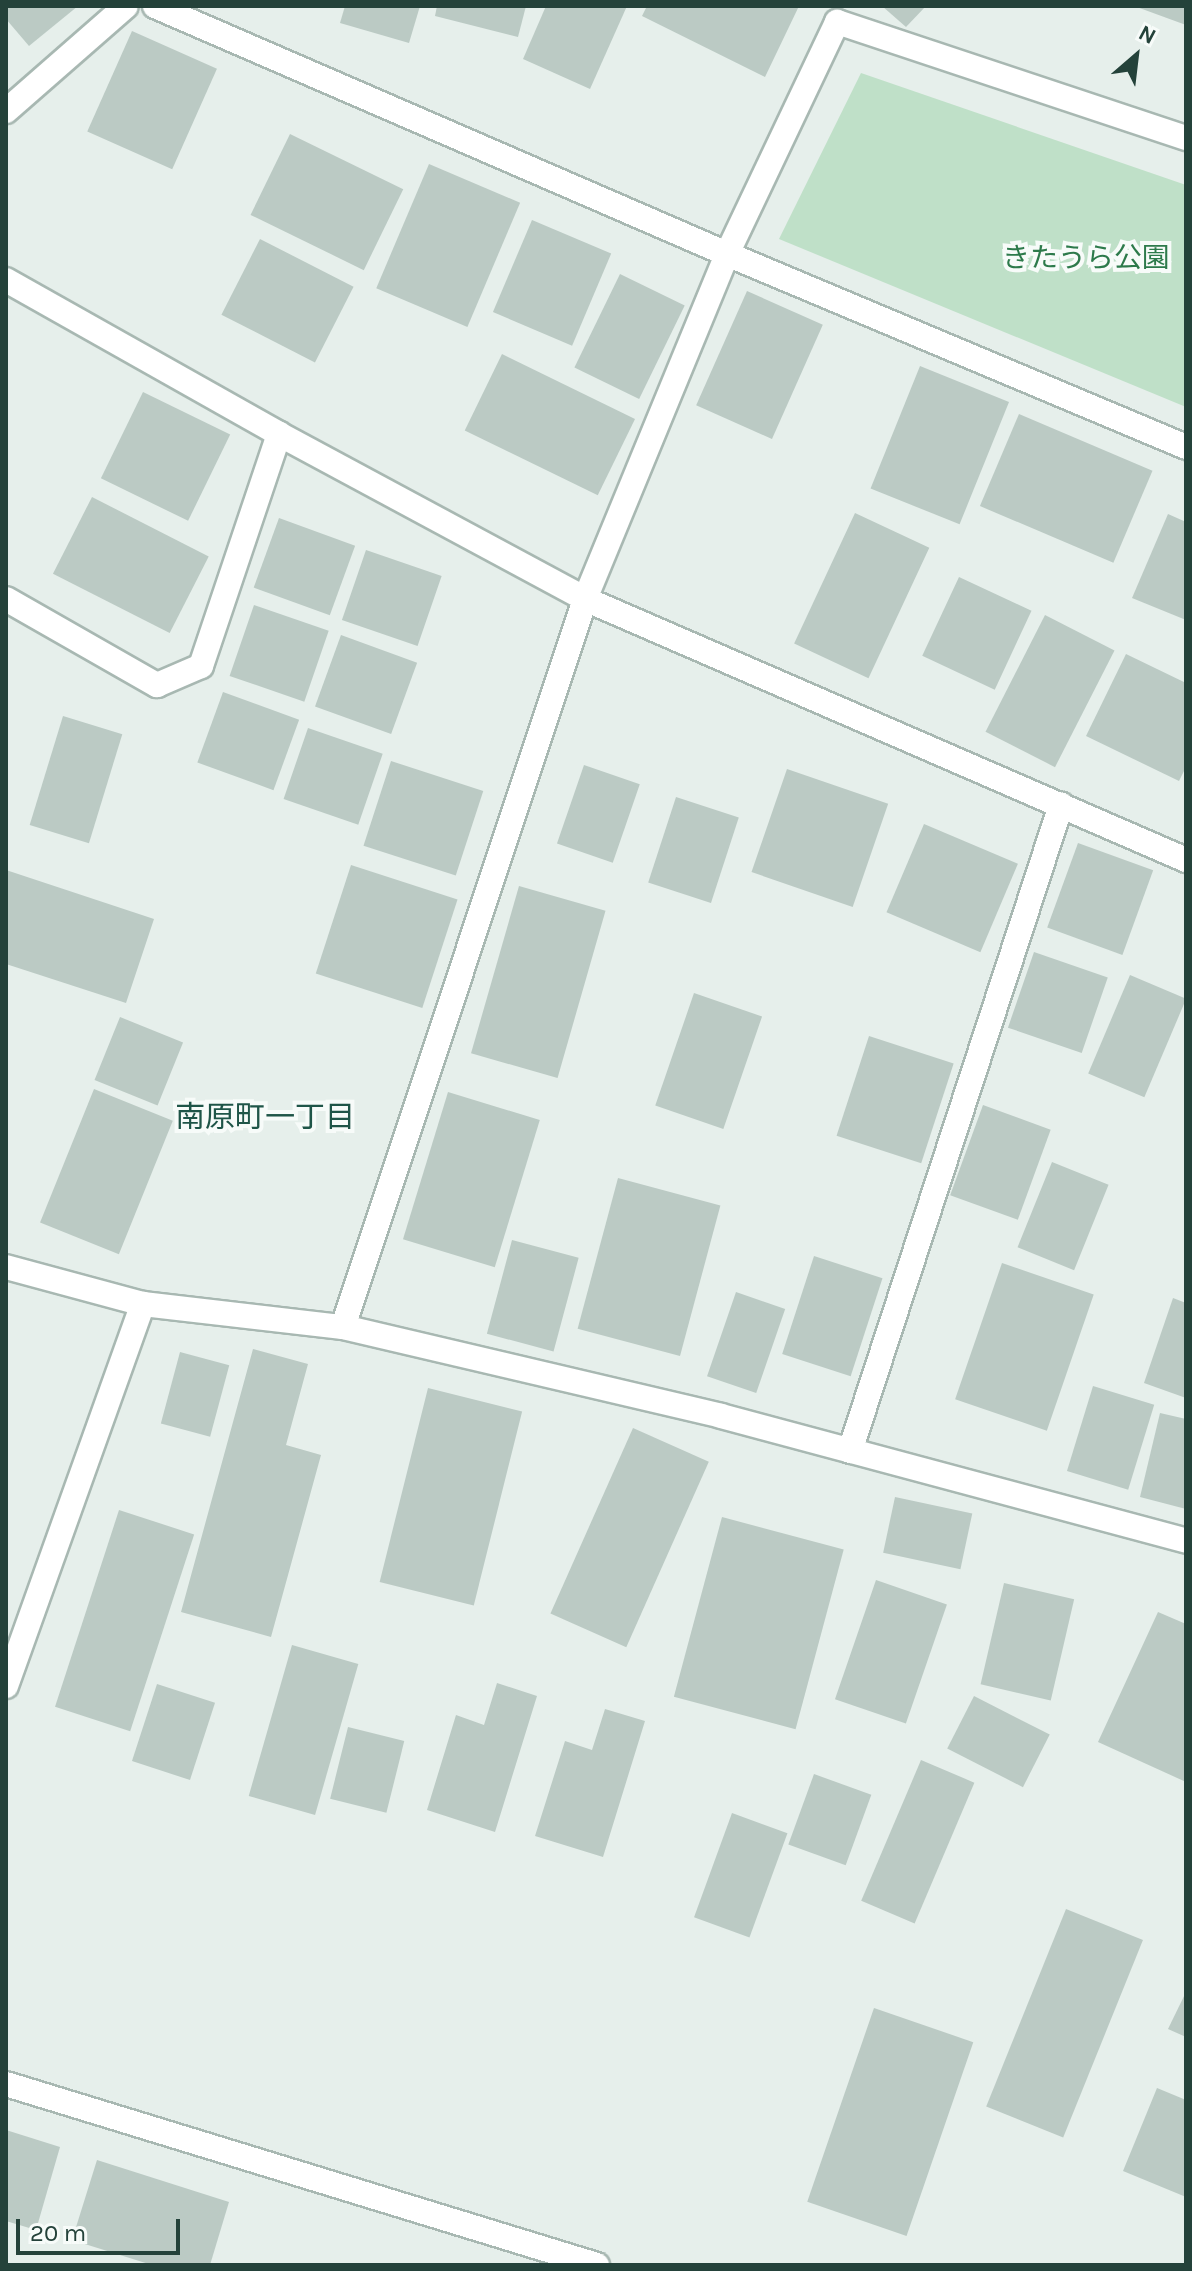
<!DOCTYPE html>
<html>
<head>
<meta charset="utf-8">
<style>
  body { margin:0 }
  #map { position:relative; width:1192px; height:2271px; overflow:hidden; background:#e6efeb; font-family:Karla,"Noto Sans JP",sans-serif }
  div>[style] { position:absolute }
  .green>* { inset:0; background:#bfe0c8 }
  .building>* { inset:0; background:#bbcac4; transform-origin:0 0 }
  .roads { filter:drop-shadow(2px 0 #a8b8b2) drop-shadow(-2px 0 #a8b8b2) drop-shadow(0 2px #a8b8b2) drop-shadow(0 -2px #a8b8b2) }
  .lane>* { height:24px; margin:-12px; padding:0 12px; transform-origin:12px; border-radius:12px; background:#fff }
  .street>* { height:24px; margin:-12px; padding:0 12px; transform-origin:12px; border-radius:12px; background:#fff }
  span { translate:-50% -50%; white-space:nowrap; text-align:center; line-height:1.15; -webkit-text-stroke:8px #f7fbf9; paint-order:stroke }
  .park-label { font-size:28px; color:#2d7a4b }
  .neighbourhood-label { font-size:30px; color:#1f5548 }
  .frame { position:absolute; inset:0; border:8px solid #24423a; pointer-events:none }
  .north { position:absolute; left:1096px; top:16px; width:80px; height:80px; -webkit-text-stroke:6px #f7fbf9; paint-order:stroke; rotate:28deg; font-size:22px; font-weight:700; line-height:32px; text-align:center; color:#24423a }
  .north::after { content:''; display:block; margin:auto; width:28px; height:36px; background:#24423a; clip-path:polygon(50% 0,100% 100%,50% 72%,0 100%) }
  .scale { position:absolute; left:16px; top:2219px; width:164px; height:36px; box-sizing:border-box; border:4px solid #24423a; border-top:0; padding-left:10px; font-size:24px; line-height:28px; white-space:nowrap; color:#24423a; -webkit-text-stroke:6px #f7fbf9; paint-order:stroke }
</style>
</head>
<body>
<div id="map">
  <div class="green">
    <i style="clip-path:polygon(861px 73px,1186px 185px,1186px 407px,779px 239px)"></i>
  </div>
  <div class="building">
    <i style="clip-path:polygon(6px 6px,78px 6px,29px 46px,6px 19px)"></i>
    <i style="clip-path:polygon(345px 6px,420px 6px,409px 43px,340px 23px)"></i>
    <i style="clip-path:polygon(437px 6px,526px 6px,518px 37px,435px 16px)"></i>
    <i style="clip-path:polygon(546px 6px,627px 6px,590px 89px,523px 59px)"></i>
    <i style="clip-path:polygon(647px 6px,799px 6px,765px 77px,642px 16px)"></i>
    <i style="clip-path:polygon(882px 6px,926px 6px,906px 27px)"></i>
    <i style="clip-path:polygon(1134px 6px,1186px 6px,1186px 25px)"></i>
    <i style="left:132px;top:31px;width:93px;height:110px;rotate:24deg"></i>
    <i style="left:290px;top:134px;width:126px;height:90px;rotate:26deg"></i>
    <i style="left:429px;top:164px;width:99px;height:135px;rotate:23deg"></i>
    <i style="left:532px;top:220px;width:86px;height:100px;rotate:23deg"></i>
    <i style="left:260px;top:239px;width:105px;height:85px;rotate:27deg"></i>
    <i style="left:620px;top:274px;width:72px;height:104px;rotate:26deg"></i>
    <i style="left:747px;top:291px;width:83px;height:125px;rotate:24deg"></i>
    <i style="left:502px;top:354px;width:148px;height:85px;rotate:26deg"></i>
    <i style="left:920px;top:366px;width:96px;height:132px;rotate:22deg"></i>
    <i style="left:143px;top:392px;width:97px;height:96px;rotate:26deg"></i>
    <i style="left:1019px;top:414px;width:145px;height:100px;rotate:23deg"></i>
    <i style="left:92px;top:497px;width:131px;height:86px;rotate:27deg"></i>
    <i style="left:855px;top:513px;width:82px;height:144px;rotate:25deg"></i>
    <i style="clip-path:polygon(1168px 514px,1186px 522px,1186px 620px,1132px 598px)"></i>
    <i style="left:279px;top:518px;width:81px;height:74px;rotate:20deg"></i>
    <i style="left:366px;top:550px;width:80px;height:74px;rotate:19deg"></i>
    <i style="left:959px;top:577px;width:80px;height:87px;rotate:25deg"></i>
    <i style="left:254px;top:605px;width:79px;height:75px;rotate:19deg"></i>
    <i style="left:1045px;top:615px;width:78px;height:131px;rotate:27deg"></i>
    <i style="left:341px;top:635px;width:81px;height:76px;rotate:20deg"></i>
    <i style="clip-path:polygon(1126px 654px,1186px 683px,1186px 767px,1179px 781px,1086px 736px)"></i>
    <i style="left:223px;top:692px;width:81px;height:75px;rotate:20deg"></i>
    <i style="left:63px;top:716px;width:62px;height:114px;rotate:17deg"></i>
    <i style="left:308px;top:728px;width:79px;height:75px;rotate:19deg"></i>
    <i style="left:391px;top:761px;width:97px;height:89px;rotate:18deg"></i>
    <i style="left:584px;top:765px;width:59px;height:83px;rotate:19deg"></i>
    <i style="left:787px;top:769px;width:107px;height:109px;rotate:19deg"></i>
    <i style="left:676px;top:797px;width:66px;height:90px;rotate:18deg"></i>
    <i style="left:924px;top:824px;width:102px;height:96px;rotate:23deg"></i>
    <i style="left:1078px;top:843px;width:80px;height:90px;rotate:20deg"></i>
    <i style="left:351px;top:865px;width:112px;height:114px;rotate:18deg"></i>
    <i style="clip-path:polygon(6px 870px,154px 919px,126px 1003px,6px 964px)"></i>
    <i style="left:519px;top:886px;width:90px;height:174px;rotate:16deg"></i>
    <i style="left:1034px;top:952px;width:78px;height:80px;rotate:19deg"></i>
    <i style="left:1130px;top:975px;width:61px;height:107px;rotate:23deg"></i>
    <i style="left:694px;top:993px;width:72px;height:119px;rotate:19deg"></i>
    <i style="left:120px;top:1017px;width:68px;height:68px;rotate:22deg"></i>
    <i style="left:869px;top:1036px;width:89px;height:105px;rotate:18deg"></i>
    <i style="left:94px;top:1089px;width:85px;height:144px;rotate:22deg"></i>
    <i style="left:448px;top:1092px;width:96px;height:154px;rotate:17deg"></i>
    <i style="left:983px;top:1105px;width:72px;height:96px;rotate:20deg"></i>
    <i style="left:1052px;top:1162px;width:61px;height:92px;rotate:22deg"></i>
    <i style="left:618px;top:1178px;width:106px;height:156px;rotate:15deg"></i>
    <i style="left:512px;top:1240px;width:69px;height:97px;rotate:15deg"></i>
    <i style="left:814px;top:1256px;width:72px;height:103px;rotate:18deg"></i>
    <i style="left:1002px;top:1263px;width:97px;height:144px;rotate:19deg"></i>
    <i style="left:736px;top:1292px;width:52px;height:89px;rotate:19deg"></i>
    <i style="clip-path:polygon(1173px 1298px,1186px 1303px,1186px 1398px,1144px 1383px)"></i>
    <i style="clip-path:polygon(253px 1349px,308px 1364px,286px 1445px,321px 1455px,271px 1637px,181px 1612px)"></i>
    <i style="left:180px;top:1352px;width:51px;height:74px;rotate:15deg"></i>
    <i style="left:1093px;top:1386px;width:64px;height:89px;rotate:17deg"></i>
    <i style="left:428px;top:1388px;width:97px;height:200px;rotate:14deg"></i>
    <i style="clip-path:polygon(1160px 1413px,1186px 1419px,1186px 1509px,1140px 1497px)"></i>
    <i style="left:633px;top:1428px;width:83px;height:203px;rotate:24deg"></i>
    <i style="left:895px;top:1497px;width:79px;height:57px;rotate:12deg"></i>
    <i style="left:119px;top:1510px;width:79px;height:207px;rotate:18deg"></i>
    <i style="left:722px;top:1517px;width:126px;height:186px;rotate:15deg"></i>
    <i style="left:876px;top:1580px;width:75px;height:126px;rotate:19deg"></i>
    <i style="left:1004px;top:1583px;width:72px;height:104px;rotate:13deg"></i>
    <i style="clip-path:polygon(1158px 1612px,1186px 1624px,1186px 1782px,1098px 1742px)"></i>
    <i style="left:292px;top:1645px;width:69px;height:157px;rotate:16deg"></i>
    <i style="clip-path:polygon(497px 1683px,537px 1696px,495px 1832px,427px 1810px,456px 1715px,484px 1725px)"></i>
    <i style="left:157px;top:1684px;width:61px;height:81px;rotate:18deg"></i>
    <i style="left:974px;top:1696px;width:85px;height:59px;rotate:27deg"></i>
    <i style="clip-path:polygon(605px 1709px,645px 1721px,603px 1857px,535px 1836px,565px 1741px,592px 1750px)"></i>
    <i style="left:348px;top:1727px;width:58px;height:74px;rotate:14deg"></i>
    <i style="left:921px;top:1760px;width:58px;height:153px;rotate:23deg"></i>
    <i style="left:814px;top:1774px;width:61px;height:75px;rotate:20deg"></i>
    <i style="left:732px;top:1813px;width:59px;height:111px;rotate:20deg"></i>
    <i style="left:1066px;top:1909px;width:83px;height:213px;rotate:22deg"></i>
    <i style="clip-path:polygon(1186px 1992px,1186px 2037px,1168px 2029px)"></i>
    <i style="left:874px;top:2008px;width:105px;height:205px;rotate:19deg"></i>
    <i style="clip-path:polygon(1157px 2088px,1186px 2100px,1186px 2197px,1123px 2171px)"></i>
    <i style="clip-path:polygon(6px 2130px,60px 2147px,36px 2230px,6px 2221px)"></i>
    <i style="clip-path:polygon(97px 2160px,229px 2202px,210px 2265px,152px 2265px,72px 2240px)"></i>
  </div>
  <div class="roads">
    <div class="lane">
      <i style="left:155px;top:6px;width:623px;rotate:23.44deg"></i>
      <i style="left:727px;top:254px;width:498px;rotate:22.8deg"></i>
      <i style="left:6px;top:111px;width:159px;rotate:-41.2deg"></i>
      <i style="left:6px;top:280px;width:313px;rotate:29.4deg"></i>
      <i style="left:279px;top:434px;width:348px;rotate:28.3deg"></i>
      <i style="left:585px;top:599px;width:655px;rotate:23.47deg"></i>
      <i style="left:6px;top:599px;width:174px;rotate:29.7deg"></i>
      <i style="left:157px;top:685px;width:48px;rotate:-23.4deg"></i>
      <i style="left:201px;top:666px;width:245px;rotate:-71.4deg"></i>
      <i style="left:6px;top:1267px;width:142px;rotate:15.1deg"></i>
      <i style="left:143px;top:1304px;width:201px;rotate:6.6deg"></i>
      <i style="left:343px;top:1327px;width:388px;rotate:13.2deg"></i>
      <i style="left:721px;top:1416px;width:482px;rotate:15deg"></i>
      <i style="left:343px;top:1327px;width:767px;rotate:-71.61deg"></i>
      <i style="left:585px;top:599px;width:373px;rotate:-67.6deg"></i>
      <i style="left:727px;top:254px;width:257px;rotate:-64.6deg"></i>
      <i style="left:837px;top:22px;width:368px;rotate:18.4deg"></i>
      <i style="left:850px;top:1451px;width:680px;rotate:-71.91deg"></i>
      <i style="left:6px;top:1686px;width:406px;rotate:-70.3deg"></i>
    </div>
    <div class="street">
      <i style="left:6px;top:2084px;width:618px;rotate:17.03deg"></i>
    </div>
  </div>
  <div class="park-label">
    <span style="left:1086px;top:258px">きたうら公園</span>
  </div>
  <div class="neighbourhood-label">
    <span style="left:265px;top:1117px">南原町一丁目</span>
  </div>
  <div class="frame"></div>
  <div class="north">N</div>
  <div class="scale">20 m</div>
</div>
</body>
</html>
